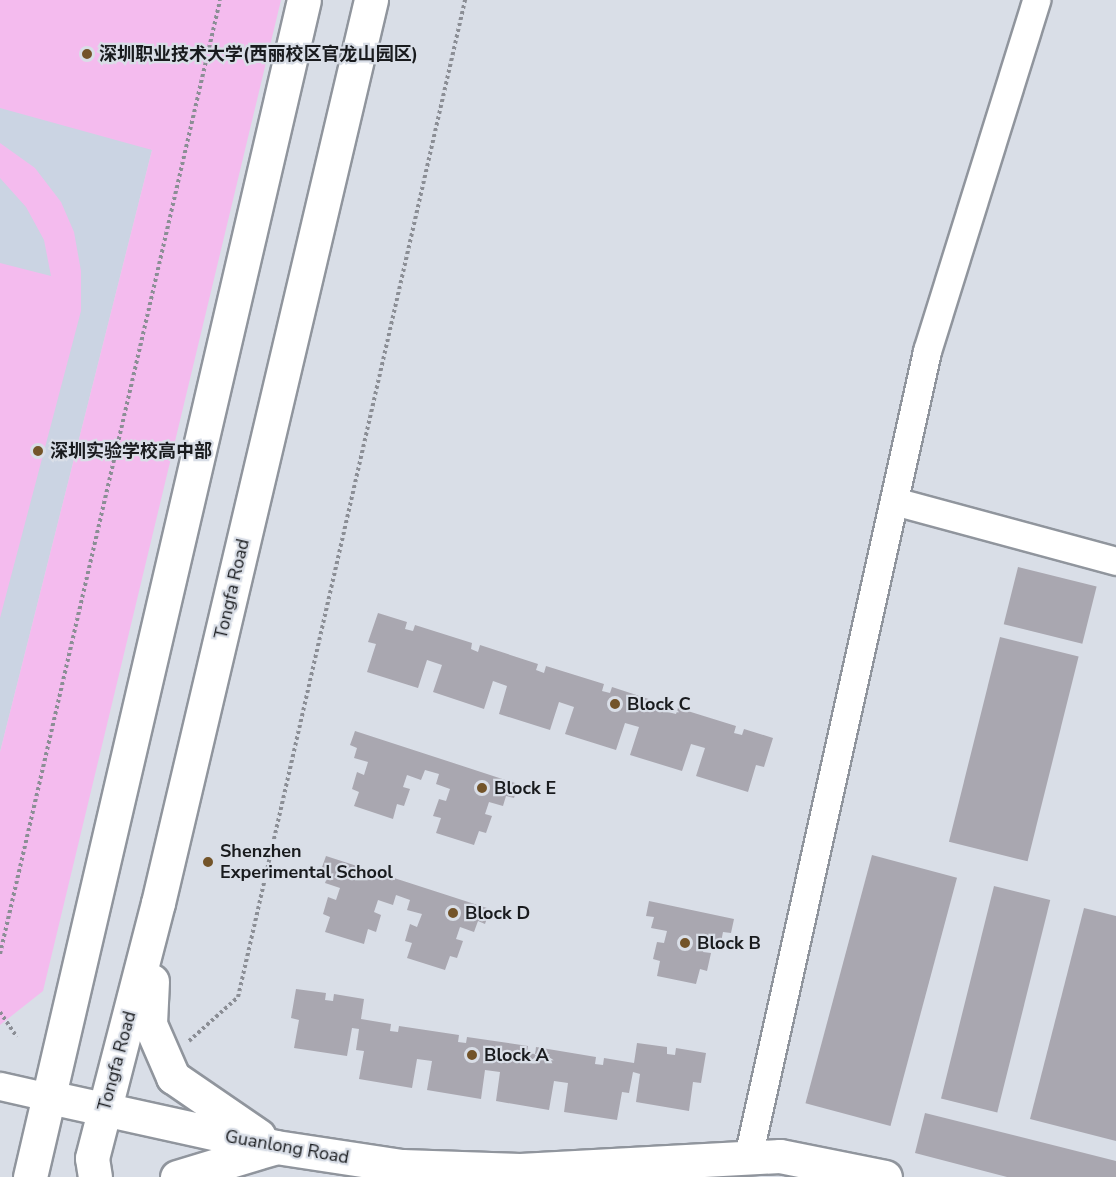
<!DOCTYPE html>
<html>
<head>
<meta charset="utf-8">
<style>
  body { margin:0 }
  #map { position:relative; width:1116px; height:1177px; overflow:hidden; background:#d9dee7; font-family:"Nunito Sans","Noto Sans SC",sans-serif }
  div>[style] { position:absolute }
  .built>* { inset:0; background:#cbd4e3 }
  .green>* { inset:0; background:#f4bbee }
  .building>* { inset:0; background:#a9a7b0; transform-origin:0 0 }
  .path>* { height:4px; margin-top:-2px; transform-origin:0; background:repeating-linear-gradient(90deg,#8b8e95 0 3px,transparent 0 6px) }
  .roads { filter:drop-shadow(2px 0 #90959d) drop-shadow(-2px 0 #90959d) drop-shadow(0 2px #90959d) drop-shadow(0 -2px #90959d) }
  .street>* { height:27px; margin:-13.5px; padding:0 13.5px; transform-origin:13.5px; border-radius:13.5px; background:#fff }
  .secondary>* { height:33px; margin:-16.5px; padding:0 16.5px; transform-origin:16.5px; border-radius:16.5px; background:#fff }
  .dots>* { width:16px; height:16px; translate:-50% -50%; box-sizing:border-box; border:3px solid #d9dee7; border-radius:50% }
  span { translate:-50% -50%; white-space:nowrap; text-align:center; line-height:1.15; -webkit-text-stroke:4.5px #d9dee7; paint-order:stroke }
  .poi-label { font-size:18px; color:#191b1e; font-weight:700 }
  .left { translate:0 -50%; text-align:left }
  .street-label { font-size:18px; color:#191b1e }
</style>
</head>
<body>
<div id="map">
  <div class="built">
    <i style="clip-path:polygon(0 0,152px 150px,0 752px)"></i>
  </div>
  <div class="green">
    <i style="clip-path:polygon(0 0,281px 0,43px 991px,0 1025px,0 752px,152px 150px,0 108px)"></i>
    <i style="clip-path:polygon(0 143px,35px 168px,61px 202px,74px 232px,81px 271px,81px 311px,0 618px,0 263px,51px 276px,44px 240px,26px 207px,0 178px)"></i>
  </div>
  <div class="building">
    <i style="left:1018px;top:567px;width:81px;height:59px;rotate:14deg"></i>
    <i style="clip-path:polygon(378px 613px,407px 622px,405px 629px,413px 631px,415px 625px,472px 643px,471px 649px,478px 652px,480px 645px,538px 664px,536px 670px,544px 673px,546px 666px,604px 684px,602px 691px,610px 693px,612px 687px,670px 706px,668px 712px,676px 714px,678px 708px,736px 726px,734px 733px,742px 735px,744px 729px,773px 738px,764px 767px,756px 765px,748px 792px,696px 776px,705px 748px,691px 744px,682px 771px,630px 755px,639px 727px,625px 723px,616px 750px,565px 734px,574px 707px,559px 702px,550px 730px,499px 714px,507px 686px,493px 681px,484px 709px,433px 692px,442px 665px,427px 660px,418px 688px,367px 672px,376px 644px,368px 642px)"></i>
    <i style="left:1000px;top:637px;width:81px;height:211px;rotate:14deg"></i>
    <i style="clip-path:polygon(355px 731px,518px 784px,514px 798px,506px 796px,503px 806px,489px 802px,485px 814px,492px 816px,486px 833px,479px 831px,474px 845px,436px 833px,441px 818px,433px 816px,439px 799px,446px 801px,450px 789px,436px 784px,439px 774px,425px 770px,421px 780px,407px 775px,403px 787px,410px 789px,404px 806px,397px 804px,393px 819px,354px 806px,359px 792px,352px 789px,357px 772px,364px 775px,368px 762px,354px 758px,357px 748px,350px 745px)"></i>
    <i style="left:872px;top:855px;width:88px;height:257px;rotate:15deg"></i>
    <i style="clip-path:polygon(326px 856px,490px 909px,485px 924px,478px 921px,474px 932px,460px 927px,456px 939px,463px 941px,457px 958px,450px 956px,445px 970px,407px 958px,412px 943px,405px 941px,410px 924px,417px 927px,422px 914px,407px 910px,410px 900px,396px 895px,393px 905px,378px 900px,374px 912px,381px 915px,376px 932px,368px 929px,364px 944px,325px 932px,330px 917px,323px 914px,328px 897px,336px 900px,340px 888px,325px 883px,329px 873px,321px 870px)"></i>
    <i style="left:994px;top:886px;width:58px;height:219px;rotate:14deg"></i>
    <i style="clip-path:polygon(649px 901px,734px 919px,731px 933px,723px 932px,721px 942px,706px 939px,703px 952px,711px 953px,707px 971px,700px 969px,696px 984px,657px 976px,660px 961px,653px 959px,657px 942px,664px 943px,667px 931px,651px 928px,654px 917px,646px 916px)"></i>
    <i style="clip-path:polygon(1084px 908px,1116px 916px,1116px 1141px,1030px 1119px)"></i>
    <i style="clip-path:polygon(296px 989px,326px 993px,325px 1000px,333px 1001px,334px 994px,364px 999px,361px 1019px,391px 1024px,390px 1031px,398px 1032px,399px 1026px,459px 1035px,458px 1042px,466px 1043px,467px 1037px,528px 1046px,527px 1053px,535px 1054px,536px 1047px,596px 1057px,595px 1064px,603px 1065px,604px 1058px,634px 1063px,637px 1043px,667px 1047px,667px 1054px,675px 1055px,676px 1048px,706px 1053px,701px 1083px,693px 1082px,689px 1111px,636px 1102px,640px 1074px,633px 1072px,629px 1093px,622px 1092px,617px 1120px,564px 1112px,568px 1083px,554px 1081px,549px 1110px,496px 1101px,500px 1072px,485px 1070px,481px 1099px,427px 1090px,432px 1061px,417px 1059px,412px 1088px,359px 1079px,364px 1051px,356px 1050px,359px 1029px,352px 1028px,347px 1056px,294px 1048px,299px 1020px,291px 1018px)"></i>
    <i style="clip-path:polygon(925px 1113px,1116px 1161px,1116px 1177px,1007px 1177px,915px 1153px)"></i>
  </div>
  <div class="path">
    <i style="left:0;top:954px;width:979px;rotate:-77.01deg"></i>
    <i style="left:0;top:1012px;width:30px;rotate:56deg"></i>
    <i style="left:189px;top:1041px;width:66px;rotate:-41.9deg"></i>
    <i style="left:238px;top:997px;width:1023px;rotate:-77.17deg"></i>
  </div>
  <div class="roads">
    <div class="street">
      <i style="left:894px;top:501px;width:230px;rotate:15.1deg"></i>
      <i style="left:0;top:1086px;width:50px;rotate:12.7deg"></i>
      <i style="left:748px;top:1157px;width:826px;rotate:-77.48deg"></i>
      <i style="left:927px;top:351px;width:368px;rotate:-72.7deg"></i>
    </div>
    <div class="secondary">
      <i style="left:152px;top:981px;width:43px;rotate:92.7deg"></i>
      <i style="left:150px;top:1024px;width:58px;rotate:66.5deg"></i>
      <i style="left:173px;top:1077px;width:104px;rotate:34.5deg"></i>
      <i style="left:49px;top:1097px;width:232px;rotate:12.4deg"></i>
      <i style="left:276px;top:1147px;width:127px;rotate:8.6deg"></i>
      <i style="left:402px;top:1166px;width:118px;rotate:1.9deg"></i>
      <i style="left:520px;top:1170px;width:260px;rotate:-3.1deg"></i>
      <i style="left:780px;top:1156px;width:107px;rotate:11.3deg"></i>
      <i style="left:30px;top:1177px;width:1208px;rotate:-76.9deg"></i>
      <i style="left:95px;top:1177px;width:19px;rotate:-99deg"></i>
      <i style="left:92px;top:1158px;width:263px;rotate:-75.5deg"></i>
      <i style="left:158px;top:903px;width:928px;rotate:-76.73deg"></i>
      <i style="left:177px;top:1177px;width:100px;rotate:-16.8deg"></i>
    </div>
  </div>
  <div class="dots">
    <i style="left:87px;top:54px;background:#735429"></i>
    <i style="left:38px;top:451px;background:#735429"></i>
    <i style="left:615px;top:704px;background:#735429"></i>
    <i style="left:482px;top:788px;background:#735429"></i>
    <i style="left:208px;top:862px;background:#735429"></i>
    <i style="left:453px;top:913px;background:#735429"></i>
    <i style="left:685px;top:943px;background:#735429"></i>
    <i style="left:472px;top:1055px;background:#735429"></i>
  </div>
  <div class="poi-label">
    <span class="left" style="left:99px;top:54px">深圳职业技术大学(西丽校区官龙山园区)</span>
    <span class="left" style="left:50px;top:451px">深圳实验学校高中部</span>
    <span class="left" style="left:627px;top:704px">Block C</span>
    <span class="left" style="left:494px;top:788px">Block E</span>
    <span class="left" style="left:220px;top:862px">Shenzhen<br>Experimental School</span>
    <span class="left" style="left:465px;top:913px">Block D</span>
    <span class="left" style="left:697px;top:943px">Block B</span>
    <span class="left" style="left:484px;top:1055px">Block A</span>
  </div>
  <div class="street-label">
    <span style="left:232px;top:589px;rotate:-77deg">Tongfa Road</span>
    <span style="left:117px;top:1061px;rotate:-75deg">Tongfa Road</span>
    <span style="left:287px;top:1147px;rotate:10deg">Guanlong Road</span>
  </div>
</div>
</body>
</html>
